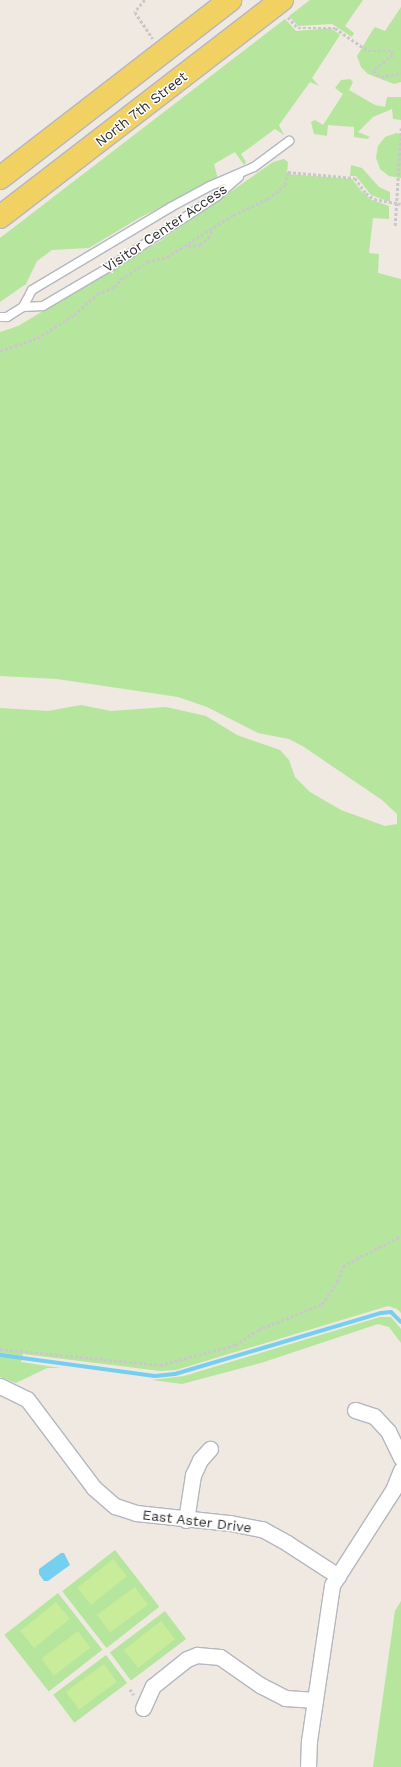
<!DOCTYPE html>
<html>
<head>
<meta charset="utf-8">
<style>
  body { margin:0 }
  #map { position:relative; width:401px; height:1767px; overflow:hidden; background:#efe9e1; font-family:"Work Sans",sans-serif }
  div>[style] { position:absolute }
  .green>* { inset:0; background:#b6e59e; transform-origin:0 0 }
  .pitch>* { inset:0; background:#c9ec9a; transform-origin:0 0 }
  .water>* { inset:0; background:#75cff0 }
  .stream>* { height:4px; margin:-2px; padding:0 2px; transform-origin:2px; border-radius:2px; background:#75cff0 }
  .path>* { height:2.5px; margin-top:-1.25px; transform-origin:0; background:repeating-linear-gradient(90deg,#c9c9c9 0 3px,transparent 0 5px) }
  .roads { filter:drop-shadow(1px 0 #b4b7c1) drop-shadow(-1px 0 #b4b7c1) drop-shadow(0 1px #b4b7c1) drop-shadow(0 -1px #b4b7c1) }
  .service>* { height:8px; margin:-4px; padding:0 4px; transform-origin:4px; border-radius:4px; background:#fff }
  .minor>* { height:15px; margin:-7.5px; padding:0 7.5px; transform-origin:7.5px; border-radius:7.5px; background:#fff }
  .primary>* { height:22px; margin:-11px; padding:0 11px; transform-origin:11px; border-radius:11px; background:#f2d163 }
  span { translate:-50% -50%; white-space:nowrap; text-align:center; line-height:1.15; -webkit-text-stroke:3px #fff; paint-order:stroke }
  .street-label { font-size:14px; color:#2e2e2e }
</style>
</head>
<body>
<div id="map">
  <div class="green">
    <i style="clip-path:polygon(310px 0,363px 0,345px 26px,354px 33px,352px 37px,332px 24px,298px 26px,289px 16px)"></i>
    <i style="clip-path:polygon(401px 7px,401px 82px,394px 84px,368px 74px,361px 67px,357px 56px,372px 31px,375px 27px,385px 31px)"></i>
    <i style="clip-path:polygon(285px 19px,296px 31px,331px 28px,340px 35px,312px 78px,319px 86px,310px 82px,279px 125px,284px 135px,275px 129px,241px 154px,246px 162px,244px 165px,235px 152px,214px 164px,218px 179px,139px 218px,89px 248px,52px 250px,37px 261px,26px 284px,0 302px,0 238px)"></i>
    <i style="clip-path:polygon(350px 79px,353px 82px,349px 90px,375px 105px,385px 107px,387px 97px,401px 97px,401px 120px,393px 119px,392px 109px,373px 117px,358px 132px,370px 137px,367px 139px,354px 137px,354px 127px,328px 125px,327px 136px,314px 134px,311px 122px,315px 120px,323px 125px,343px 94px,335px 88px,341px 80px)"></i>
    <i style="clip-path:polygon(396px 133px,401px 134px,401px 178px,389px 176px,380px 169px,376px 158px,378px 146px,385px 137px)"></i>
    <i style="clip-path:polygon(284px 159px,288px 162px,287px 174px,352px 179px,362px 192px,372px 200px,389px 206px,389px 219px,373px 218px,369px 253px,379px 254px,378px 273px,401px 279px,401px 1313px,397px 1309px,388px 1306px,176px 1370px,160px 1371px,23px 1354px,21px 1362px,61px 1368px,47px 1368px,16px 1383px,0 1377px,0 708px,48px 711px,81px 705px,111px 711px,166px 707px,206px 716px,237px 735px,280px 750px,289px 760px,295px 777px,310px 792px,341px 810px,385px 826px,397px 824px,397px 814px,382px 800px,304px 747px,289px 739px,258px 733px,207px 707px,178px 697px,57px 679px,0 676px,0 332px,18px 326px,160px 241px,273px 162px)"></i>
    <i style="clip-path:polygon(351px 165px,362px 168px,379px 187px,390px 192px,390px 202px,371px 195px,356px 176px,350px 176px)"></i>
    <i style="clip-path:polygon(380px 1317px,391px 1317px,401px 1329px,401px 1343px,389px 1327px,378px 1324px,264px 1362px,182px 1384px,152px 1380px,184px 1376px)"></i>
    <i style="left:115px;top:1550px;width:72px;height:67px;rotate:52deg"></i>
    <i style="left:58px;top:1593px;width:72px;height:68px;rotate:52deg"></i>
    <i style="clip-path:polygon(401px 1601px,401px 1767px,373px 1767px,395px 1611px)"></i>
    <i style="left:165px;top:1611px;width:35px;height:69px;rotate:53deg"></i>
    <i style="left:106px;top:1655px;width:35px;height:66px;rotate:53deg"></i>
  </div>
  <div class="pitch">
    <i style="left:113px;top:1559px;width:22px;height:46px;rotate:51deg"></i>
    <i style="left:135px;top:1587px;width:22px;height:47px;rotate:54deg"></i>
    <i style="left:56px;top:1602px;width:22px;height:46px;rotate:51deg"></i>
    <i style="left:161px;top:1621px;width:23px;height:47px;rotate:52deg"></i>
    <i style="left:78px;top:1631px;width:21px;height:46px;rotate:53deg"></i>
    <i style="left:104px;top:1664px;width:22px;height:47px;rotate:54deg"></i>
  </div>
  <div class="water">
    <i style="clip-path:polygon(61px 1553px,64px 1553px,70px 1565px,48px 1581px,44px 1581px,39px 1574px,39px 1569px)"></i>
  </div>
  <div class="stream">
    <i style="left:0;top:1355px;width:156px;rotate:7.7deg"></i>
    <i style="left:155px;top:1376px;width:20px;rotate:-6deg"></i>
    <i style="left:175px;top:1374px;width:215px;rotate:-16.5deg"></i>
    <i style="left:381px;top:1313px;width:10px;rotate:-6deg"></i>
    <i style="left:391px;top:1312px;width:14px;rotate:45deg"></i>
  </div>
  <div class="path">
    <i style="left:145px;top:0;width:16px;rotate:130deg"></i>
    <i style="left:135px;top:12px;width:32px;rotate:56deg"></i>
    <i style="left:288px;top:17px;width:15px;rotate:48deg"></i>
    <i style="left:298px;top:28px;width:37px"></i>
    <i style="left:335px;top:28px;width:40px;rotate:34.9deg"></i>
    <i style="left:368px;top:51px;width:24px"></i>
    <i style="left:392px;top:51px;width:4px;rotate:76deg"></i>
    <i style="left:393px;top:55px;width:26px;rotate:141deg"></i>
    <i style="left:373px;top:71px;width:10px;rotate:37deg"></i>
    <i style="left:381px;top:77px;width:20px;rotate:-11deg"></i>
    <i style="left:395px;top:226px;width:98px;rotate:-86.5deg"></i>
    <i style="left:188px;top:246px;width:12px;rotate:-5deg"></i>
    <i style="left:200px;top:245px;width:11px;rotate:-41deg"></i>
    <i style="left:208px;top:238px;width:10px;rotate:-61deg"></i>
    <i style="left:0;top:351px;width:39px;rotate:-19deg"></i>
    <i style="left:37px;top:338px;width:44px;rotate:-31.9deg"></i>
    <i style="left:74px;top:315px;width:31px;rotate:-42deg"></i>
    <i style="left:97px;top:294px;width:18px;rotate:-22deg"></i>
    <i style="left:114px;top:287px;width:11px;rotate:-49deg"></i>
    <i style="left:121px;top:279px;width:31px;rotate:-33deg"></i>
    <i style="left:147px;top:262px;width:21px;rotate:-14deg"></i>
    <i style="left:167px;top:257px;width:78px;rotate:-32.5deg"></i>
    <i style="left:233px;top:215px;width:38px;rotate:-25deg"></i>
    <i style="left:268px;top:199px;width:22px;rotate:-39deg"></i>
    <i style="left:285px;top:185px;width:13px;rotate:-77deg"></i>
    <i style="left:288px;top:172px;width:67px;rotate:5.1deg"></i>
    <i style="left:355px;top:178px;width:19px;rotate:54deg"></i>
    <i style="left:366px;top:193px;width:10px;rotate:37deg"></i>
    <i style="left:374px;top:199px;width:27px;rotate:10deg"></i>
    <i style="left:0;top:1349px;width:161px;rotate:5.7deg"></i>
    <i style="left:160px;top:1365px;width:78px;rotate:-14.9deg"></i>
    <i style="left:235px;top:1345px;width:27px;rotate:-33deg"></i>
    <i style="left:258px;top:1330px;width:69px;rotate:-22.1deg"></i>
    <i style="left:322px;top:1304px;width:27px;rotate:-56deg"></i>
    <i style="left:337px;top:1282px;width:17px;rotate:-69deg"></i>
    <i style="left:343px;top:1266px;width:65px;rotate:-27.3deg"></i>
    <i style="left:130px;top:1689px;width:7px;rotate:56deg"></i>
  </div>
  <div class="roads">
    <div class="service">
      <i style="left:23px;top:307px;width:20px;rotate:-3deg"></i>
      <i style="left:43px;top:306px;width:79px;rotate:-30.5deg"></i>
      <i style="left:111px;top:266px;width:127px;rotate:-33.4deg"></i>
      <i style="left:217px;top:196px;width:29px;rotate:-41deg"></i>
      <i style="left:0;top:317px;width:7px"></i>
      <i style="left:7px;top:317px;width:19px;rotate:-32deg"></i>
      <i style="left:23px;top:307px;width:19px;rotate:-62deg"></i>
      <i style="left:32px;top:290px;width:162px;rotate:-30.8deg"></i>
      <i style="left:171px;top:207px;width:44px;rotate:-28.3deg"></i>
      <i style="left:210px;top:186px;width:48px;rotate:-23.4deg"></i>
      <i style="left:254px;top:167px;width:44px;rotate:-36.6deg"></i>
    </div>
    <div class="minor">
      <i style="left:0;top:1386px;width:30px;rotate:26deg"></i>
      <i style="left:27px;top:1399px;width:111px;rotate:53deg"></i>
      <i style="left:94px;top:1488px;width:28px;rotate:41deg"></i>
      <i style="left:115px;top:1506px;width:22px;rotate:18deg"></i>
      <i style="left:136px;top:1513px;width:95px;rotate:6.1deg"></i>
      <i style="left:230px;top:1523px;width:33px;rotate:11deg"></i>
      <i style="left:262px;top:1529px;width:29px;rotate:29deg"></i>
      <i style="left:287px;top:1543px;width:61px;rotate:32.9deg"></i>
      <i style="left:355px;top:1410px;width:20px;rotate:18deg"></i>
      <i style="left:374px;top:1416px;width:21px;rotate:47deg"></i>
      <i style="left:388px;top:1431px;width:30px;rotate:64deg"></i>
      <i style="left:186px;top:1520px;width:46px;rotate:-81.2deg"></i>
      <i style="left:193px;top:1475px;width:17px;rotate:-65deg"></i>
      <i style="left:200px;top:1460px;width:15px;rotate:-48deg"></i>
      <i style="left:143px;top:1708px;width:24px;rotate:-66deg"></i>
      <i style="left:153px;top:1686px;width:43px;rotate:-38.5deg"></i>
      <i style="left:187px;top:1659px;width:11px;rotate:-22deg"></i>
      <i style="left:197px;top:1655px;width:23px;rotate:5deg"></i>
      <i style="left:220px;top:1657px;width:49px;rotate:35deg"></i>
      <i style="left:260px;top:1685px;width:28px;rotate:27deg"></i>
      <i style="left:285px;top:1698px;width:30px;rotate:4deg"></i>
      <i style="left:308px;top:1767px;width:26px;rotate:-88deg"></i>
      <i style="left:309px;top:1741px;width:158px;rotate:-81.6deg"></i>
      <i style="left:332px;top:1585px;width:113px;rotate:-57.3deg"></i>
      <i style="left:393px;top:1490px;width:22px;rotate:-68deg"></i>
    </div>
    <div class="primary">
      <i style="left:0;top:178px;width:291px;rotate:-37.7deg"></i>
      <i style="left:0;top:217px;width:356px;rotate:-37.6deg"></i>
    </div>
  </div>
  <div class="street-label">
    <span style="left:141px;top:109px;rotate:-38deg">North 7th Street</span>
    <span style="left:165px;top:228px;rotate:-34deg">Visitor Center Access</span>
    <span style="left:197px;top:1521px;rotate:7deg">East Aster Drive</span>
  </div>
</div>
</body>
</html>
